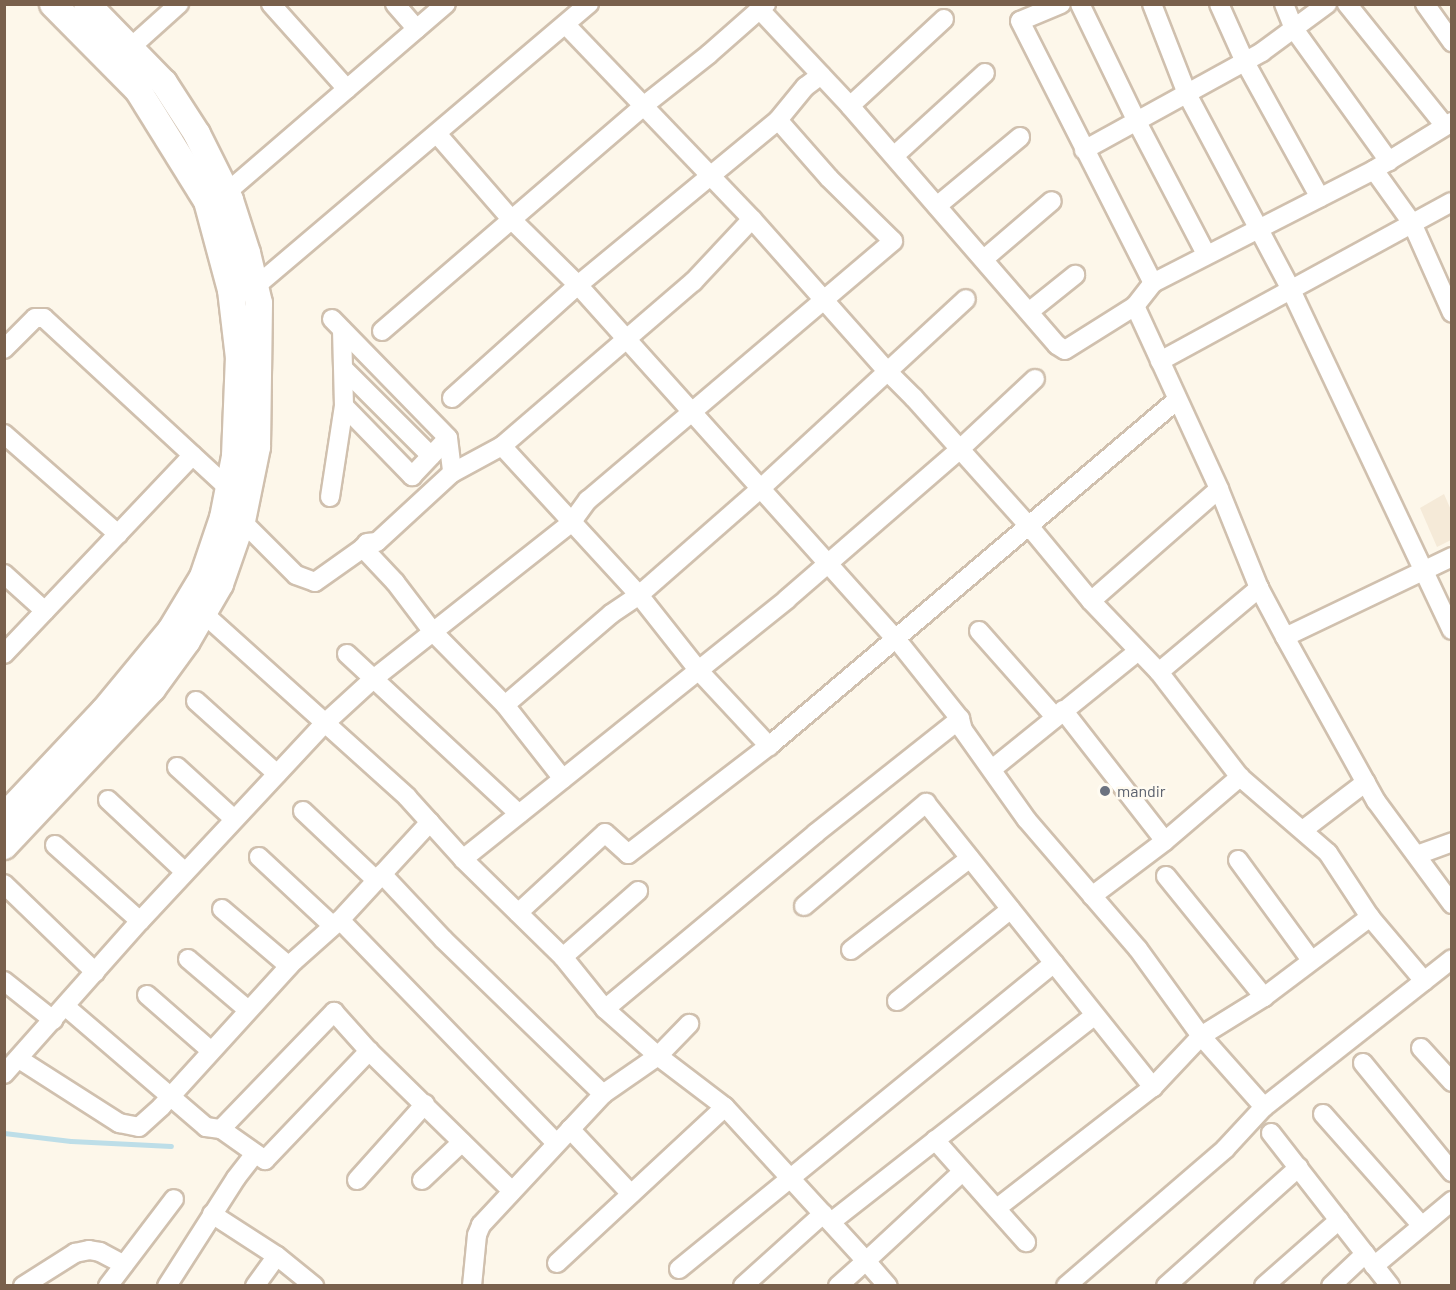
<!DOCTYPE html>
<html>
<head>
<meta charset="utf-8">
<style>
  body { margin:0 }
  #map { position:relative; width:1456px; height:1290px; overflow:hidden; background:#fdf7ea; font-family:Barlow,sans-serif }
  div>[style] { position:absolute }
  .residential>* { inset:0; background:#f5ead8 }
  .stream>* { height:5px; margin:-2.5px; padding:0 2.5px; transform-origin:2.5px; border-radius:2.5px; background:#bddee8 }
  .roads { filter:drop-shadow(2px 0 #d0c0ae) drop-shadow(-2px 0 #d0c0ae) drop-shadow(0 2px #d0c0ae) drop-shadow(0 -2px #d0c0ae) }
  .street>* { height:18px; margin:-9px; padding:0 9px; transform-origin:9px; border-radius:9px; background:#fff }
  .secondary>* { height:26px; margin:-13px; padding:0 13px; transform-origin:13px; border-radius:13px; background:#fff }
  .dots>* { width:16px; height:16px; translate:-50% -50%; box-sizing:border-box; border:3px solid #fffbf1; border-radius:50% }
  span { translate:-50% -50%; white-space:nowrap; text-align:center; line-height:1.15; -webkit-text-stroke:5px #fffbf1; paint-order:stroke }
  .worship-label { font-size:16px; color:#5b616d }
  .left { translate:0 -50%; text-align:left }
  .frame { position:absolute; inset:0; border:6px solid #79604c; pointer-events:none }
</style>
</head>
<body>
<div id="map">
  <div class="residential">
    <i style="clip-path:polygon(1444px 494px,1451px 510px,1451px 540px,1437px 547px,1420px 508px)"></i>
  </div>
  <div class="stream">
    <i style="left:4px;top:1133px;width:67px;rotate:6.8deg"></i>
    <i style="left:71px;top:1141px;width:100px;rotate:2.9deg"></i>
  </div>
  <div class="roads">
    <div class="street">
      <i style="left:271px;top:4px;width:114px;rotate:48.2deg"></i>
      <i style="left:395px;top:4px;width:33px;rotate:49deg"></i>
      <i style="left:1061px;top:4px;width:44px;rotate:157.5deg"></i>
      <i style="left:1020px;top:21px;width:294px;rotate:63.1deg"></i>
      <i style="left:1080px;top:4px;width:131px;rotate:64.2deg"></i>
      <i style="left:1137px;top:122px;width:149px;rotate:62.4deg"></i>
      <i style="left:1152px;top:4px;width:97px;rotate:68.7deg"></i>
      <i style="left:1187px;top:94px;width:222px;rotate:62deg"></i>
      <i style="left:1291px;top:290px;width:376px;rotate:64.7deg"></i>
      <i style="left:1219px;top:4px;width:64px;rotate:65.9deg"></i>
      <i style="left:1245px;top:62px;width:155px;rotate:61.1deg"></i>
      <i style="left:1284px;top:4px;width:27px;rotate:68deg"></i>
      <i style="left:1294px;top:29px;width:163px;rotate:54.3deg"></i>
      <i style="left:1347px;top:4px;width:156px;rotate:51.2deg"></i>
      <i style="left:1425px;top:4px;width:47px;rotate:54.6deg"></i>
      <i style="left:760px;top:10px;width:132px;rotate:46.8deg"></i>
      <i style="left:850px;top:106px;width:316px;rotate:49.1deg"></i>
      <i style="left:1057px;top:345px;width:9px;rotate:32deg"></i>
      <i style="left:1065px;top:350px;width:83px;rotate:-32.2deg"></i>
      <i style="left:1135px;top:306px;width:29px;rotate:-52deg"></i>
      <i style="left:1153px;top:283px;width:248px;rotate:-27.1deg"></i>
      <i style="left:566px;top:25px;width:269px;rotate:46.2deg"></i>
      <i style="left:752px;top:219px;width:205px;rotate:48.4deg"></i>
      <i style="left:888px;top:372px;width:37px;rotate:45deg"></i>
      <i style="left:914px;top:398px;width:172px;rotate:48.1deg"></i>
      <i style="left:1029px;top:526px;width:97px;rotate:50.4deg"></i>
      <i style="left:1091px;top:601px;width:98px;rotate:46.2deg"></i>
      <i style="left:1159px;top:672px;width:133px;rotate:52.4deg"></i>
      <i style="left:1240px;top:777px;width:116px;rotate:40.8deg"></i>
      <i style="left:1328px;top:853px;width:77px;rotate:56.7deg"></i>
      <i style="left:1370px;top:917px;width:84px;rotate:49.8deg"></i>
      <i style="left:130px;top:48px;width:66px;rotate:-41.9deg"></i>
      <i style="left:850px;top:106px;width:128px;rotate:-42.8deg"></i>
      <i style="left:1452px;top:122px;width:92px;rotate:148.4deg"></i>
      <i style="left:1374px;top:170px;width:65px;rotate:54.4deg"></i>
      <i style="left:1412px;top:223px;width:98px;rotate:66deg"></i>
      <i style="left:438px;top:135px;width:111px;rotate:49deg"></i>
      <i style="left:511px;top:219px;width:94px;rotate:44.6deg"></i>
      <i style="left:578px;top:285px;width:477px;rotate:48.1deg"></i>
      <i style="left:897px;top:640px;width:101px;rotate:51.4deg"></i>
      <i style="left:960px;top:719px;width:11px;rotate:75deg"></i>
      <i style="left:963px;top:730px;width:110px;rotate:54.6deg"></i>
      <i style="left:1027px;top:820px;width:170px;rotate:49.3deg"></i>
      <i style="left:1138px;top:949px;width:107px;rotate:54.1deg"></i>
      <i style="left:1201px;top:1036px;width:95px;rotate:48.4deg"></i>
      <i style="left:1084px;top:150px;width:203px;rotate:-28.8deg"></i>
      <i style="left:1262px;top:52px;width:81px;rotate:-36.4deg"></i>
      <i style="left:894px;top:156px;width:123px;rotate:-42.4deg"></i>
      <i style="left:226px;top:193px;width:290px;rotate:-40.7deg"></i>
      <i style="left:937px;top:206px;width:108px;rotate:-39.7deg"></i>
      <i style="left:984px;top:259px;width:89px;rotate:-40.5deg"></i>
      <i style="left:255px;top:287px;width:438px;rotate:-40.3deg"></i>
      <i style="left:1135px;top:306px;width:201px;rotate:65.3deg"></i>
      <i style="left:1219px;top:489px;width:107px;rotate:68deg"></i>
      <i style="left:1259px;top:588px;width:55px;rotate:62deg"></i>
      <i style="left:1285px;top:637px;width:188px;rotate:61deg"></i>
      <i style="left:1376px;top:801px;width:128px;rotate:53.6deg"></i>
      <i style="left:1030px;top:311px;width:58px;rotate:-38.7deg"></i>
      <i style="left:332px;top:319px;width:166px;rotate:45.7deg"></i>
      <i style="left:448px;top:438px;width:35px;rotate:83deg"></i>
      <i style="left:382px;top:331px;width:343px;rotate:-40.7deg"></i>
      <i style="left:642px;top:107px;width:85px;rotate:-38.3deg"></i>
      <i style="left:709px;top:54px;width:76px;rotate:-41.3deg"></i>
      <i style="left:4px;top:349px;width:44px;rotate:-45deg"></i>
      <i style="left:35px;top:318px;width:9px"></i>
      <i style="left:44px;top:318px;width:260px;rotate:42.7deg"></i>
      <i style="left:1160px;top:361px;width:332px;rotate:-28.6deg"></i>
      <i style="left:344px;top:369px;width:123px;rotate:45deg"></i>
      <i style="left:452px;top:398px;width:169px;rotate:-41.9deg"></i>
      <i style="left:578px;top:285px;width:259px;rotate:-39.5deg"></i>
      <i style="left:778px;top:120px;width:43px;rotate:-50.7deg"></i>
      <i style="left:805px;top:87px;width:20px;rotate:-37deg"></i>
      <i style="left:344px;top:406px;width:98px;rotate:45.8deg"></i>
      <i style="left:412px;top:476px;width:52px;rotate:-46.5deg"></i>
      <i style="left:4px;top:434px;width:152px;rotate:41.3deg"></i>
      <i style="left:502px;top:446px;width:202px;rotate:47.4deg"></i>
      <i style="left:639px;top:595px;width:97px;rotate:51.7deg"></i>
      <i style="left:699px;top:671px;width:103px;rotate:47deg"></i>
      <i style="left:330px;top:497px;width:92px;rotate:-81.3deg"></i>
      <i style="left:344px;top:406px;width:76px;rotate:-91.5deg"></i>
      <i style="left:242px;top:521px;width:76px;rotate:45deg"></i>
      <i style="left:296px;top:575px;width:20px;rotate:20deg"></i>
      <i style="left:315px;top:582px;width:59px;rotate:-35.3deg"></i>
      <i style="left:4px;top:574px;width:55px;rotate:42.1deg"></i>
      <i style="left:1091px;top:601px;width:170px;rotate:-41.2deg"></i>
      <i style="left:203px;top:613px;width:275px;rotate:42deg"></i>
      <i style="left:407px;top:797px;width:84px;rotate:47.9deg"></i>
      <i style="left:463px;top:859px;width:140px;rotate:44.4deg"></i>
      <i style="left:563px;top:957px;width:67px;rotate:51.1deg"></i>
      <i style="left:605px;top:1009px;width:71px;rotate:41.6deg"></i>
      <i style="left:658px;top:1056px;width:84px;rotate:37.3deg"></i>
      <i style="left:725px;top:1107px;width:209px;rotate:47.5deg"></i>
      <i style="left:866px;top:1261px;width:131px;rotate:-42.8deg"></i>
      <i style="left:979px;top:631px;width:115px;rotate:48.5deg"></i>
      <i style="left:1285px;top:637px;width:185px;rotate:-25.6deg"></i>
      <i style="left:4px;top:654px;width:274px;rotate:-46.5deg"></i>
      <i style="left:347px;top:654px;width:235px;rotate:42.9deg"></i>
      <i style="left:1159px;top:672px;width:131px;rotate:-40deg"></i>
      <i style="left:196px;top:701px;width:109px;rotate:42deg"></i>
      <i style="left:505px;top:705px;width:140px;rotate:-40.6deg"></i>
      <i style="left:611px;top:614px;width:34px;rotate:-34deg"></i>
      <i style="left:639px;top:595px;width:161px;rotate:-41.2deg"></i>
      <i style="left:760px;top:489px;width:280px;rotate:-42.7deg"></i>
      <i style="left:1063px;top:710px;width:166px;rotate:52.1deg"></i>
      <i style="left:177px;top:767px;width:77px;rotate:42.4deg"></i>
      <i style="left:992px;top:769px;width:186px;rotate:-38.9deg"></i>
      <i style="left:563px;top:779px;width:94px;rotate:-128.1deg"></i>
      <i style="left:505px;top:705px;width:103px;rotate:-134.6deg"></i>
      <i style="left:433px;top:632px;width:63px;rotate:-127.2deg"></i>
      <i style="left:395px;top:582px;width:47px;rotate:-133.3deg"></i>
      <i style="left:363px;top:548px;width:6px;rotate:-51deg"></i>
      <i style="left:367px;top:543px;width:10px;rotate:-6deg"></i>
      <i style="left:377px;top:542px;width:102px;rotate:-42.6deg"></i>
      <i style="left:452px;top:473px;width:57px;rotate:-28.4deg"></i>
      <i style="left:502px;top:446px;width:252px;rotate:-40.7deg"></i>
      <i style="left:693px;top:282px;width:86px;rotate:-46.9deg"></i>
      <i style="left:108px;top:800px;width:105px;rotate:43.1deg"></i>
      <i style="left:303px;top:811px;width:100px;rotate:43.4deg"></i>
      <i style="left:1303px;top:830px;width:79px;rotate:-37.3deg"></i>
      <i style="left:55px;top:845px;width:114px;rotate:41.8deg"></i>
      <i style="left:1417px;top:855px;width:37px;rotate:-20deg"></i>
      <i style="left:259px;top:857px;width:101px;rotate:43deg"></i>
      <i style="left:463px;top:859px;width:415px;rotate:-38.7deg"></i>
      <i style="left:787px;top:599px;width:228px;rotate:-40.9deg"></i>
      <i style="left:959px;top:450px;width:104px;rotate:-43.1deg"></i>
      <i style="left:1238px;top:860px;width:124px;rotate:53.9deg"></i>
      <i style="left:382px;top:874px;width:89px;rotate:46.8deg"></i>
      <i style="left:443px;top:939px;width:223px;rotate:44.1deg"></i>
      <i style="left:1166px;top:876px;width:156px;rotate:51deg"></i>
      <i style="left:4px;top:884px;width:127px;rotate:44deg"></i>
      <i style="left:1092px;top:896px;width:91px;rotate:-37deg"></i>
      <i style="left:1165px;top:841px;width:99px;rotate:-40.5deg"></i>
      <i style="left:804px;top:906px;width:160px;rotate:-40.2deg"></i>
      <i style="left:926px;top:803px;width:364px;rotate:51.4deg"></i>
      <i style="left:222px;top:909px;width:88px;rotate:40.4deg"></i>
      <i style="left:518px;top:913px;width:118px;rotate:-42.6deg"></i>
      <i style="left:605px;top:833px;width:31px;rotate:42deg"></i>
      <i style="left:628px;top:854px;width:178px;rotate:-37.5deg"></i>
      <i style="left:769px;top:746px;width:535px;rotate:-40.3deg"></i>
      <i style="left:340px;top:920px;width:310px;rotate:45.9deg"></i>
      <i style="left:851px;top:950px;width:150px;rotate:-37.7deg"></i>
      <i style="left:563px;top:957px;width:100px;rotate:-41.3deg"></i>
      <i style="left:188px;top:959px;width:79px;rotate:40.4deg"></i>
      <i style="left:4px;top:981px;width:63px;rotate:38.5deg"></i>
      <i style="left:147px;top:995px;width:84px;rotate:41.1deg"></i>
      <i style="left:897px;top:1001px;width:146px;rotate:-38.9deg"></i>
      <i style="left:65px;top:1006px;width:186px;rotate:40.6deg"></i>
      <i style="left:206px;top:1127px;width:15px;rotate:8deg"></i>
      <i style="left:221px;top:1129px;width:54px;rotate:35.2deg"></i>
      <i style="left:265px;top:1160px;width:151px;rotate:-46.3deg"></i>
      <i style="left:605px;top:1009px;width:275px;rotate:-39.8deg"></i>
      <i style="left:816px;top:833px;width:184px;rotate:-38.4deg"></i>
      <i style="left:1421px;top:1048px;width:46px;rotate:47.6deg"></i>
      <i style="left:19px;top:1059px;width:119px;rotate:32.6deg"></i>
      <i style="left:119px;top:1123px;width:20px;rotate:11deg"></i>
      <i style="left:139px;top:1127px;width:30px;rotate:-42deg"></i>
      <i style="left:161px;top:1107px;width:197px;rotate:-47.7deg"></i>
      <i style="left:294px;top:961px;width:62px;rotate:-41.7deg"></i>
      <i style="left:340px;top:920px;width:133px;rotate:-47.4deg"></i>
      <i style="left:1363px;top:1063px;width:141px;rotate:50.8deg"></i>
      <i style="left:4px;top:1074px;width:205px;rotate:-48.4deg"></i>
      <i style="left:140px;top:921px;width:270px;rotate:-47deg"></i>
      <i style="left:324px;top:724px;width:65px;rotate:-42.5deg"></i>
      <i style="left:372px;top:680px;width:253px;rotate:-38.3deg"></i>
      <i style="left:571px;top:523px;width:29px;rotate:-54deg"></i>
      <i style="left:588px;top:500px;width:400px;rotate:-40.3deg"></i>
      <i style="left:893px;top:241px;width:90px;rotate:-135.5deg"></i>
      <i style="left:829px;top:178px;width:77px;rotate:-131.3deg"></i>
      <i style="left:1323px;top:1114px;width:149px;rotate:48.5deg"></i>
      <i style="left:221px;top:1129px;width:163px;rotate:-46deg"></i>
      <i style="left:334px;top:1012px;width:52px;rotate:48.1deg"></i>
      <i style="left:369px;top:1051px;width:200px;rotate:44.4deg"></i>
      <i style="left:570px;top:1129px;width:89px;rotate:46.8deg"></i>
      <i style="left:1271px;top:1133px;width:194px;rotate:52.1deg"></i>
      <i style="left:935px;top:1140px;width:137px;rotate:48.3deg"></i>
      <i style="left:357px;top:1180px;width:102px;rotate:-48.2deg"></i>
      <i style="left:422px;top:1180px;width:55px;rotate:-43.5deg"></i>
      <i style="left:997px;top:1208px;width:197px;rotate:-37.8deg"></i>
      <i style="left:1153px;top:1087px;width:70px;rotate:-46.7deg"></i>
      <i style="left:1201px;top:1036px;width:74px;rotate:-31.8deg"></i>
      <i style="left:1264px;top:997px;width:133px;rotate:-37deg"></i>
      <i style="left:212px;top:1214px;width:77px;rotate:32.9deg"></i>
      <i style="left:277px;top:1256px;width:48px;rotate:39deg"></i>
      <i style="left:831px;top:1222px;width:335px;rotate:-38.1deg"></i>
      <i style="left:557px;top:1263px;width:229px;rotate:-42.9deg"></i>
      <i style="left:1374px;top:1266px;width:102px;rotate:-39.8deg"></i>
      <i style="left:679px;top:1269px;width:484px;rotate:-39.2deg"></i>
      <i style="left:23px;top:1286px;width:62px;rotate:-32.4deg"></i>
      <i style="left:75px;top:1253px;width:14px;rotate:-12deg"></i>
      <i style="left:89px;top:1250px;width:11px;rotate:10deg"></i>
      <i style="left:100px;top:1252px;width:27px;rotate:28deg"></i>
      <i style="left:108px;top:1286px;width:109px;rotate:-52.8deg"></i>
      <i style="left:167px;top:1286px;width:128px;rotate:-57.4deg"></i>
      <i style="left:236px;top:1178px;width:31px;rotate:-52deg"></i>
      <i style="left:255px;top:1286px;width:37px;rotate:-54deg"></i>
      <i style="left:472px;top:1286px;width:51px;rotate:-84.4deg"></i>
      <i style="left:477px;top:1235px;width:11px;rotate:-68deg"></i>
      <i style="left:481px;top:1225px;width:179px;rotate:-47deg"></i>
      <i style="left:603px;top:1094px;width:67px;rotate:-34.6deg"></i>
      <i style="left:658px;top:1056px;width:45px;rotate:-45.9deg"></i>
      <i style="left:743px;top:1286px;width:108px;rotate:-42deg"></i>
      <i style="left:838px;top:1286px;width:38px;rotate:-42deg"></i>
      <i style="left:866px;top:1261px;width:33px;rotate:49deg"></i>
      <i style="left:1066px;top:1286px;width:210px;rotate:-40.7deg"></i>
      <i style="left:1225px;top:1149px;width:57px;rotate:-47.1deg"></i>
      <i style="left:1264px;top:1107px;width:239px;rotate:-38.2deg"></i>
      <i style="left:1166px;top:1286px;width:178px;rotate:-41.8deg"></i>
      <i style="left:1264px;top:1286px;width:100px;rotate:-41.3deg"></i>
      <i style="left:1331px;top:1286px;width:47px;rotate:-43.3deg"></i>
    </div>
    <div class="secondary">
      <i style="left:4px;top:817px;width:146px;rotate:-46.7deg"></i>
      <i style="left:104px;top:711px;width:105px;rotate:-50.4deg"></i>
      <i style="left:171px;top:630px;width:62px;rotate:-58.9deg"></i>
      <i style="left:203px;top:577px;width:62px;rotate:-71.3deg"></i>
      <i style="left:223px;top:518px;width:63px;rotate:-79deg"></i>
      <i style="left:235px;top:456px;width:98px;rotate:-87.7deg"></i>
      <i style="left:239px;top:358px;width:68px;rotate:-96.7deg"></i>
      <i style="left:231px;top:290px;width:92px;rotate:-105.1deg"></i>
      <i style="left:207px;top:201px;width:131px;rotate:-121.9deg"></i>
      <i style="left:138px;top:90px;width:121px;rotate:-134.7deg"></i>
      <i style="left:4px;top:846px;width:216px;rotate:-46.7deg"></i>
      <i style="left:152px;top:689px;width:59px;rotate:-53.9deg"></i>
      <i style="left:187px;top:641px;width:66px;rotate:-59.9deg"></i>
      <i style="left:220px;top:584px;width:67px;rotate:-70.8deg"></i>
      <i style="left:242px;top:521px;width:76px;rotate:-78.5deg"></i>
      <i style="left:257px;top:447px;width:144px;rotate:-89.2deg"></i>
      <i style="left:259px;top:303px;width:51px;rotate:-103.5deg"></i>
      <i style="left:247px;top:253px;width:56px;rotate:-107.8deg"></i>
      <i style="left:230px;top:200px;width:74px;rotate:-116.6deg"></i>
      <i style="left:197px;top:134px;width:61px;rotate:-122.9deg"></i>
      <i style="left:164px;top:83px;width:110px;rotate:-134.3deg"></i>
    </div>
  </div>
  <div class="dots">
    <i style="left:1105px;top:791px;background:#6b7280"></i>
  </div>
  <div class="worship-label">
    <span class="left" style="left:1117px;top:791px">mandir</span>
  </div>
  <div class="frame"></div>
</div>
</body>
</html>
